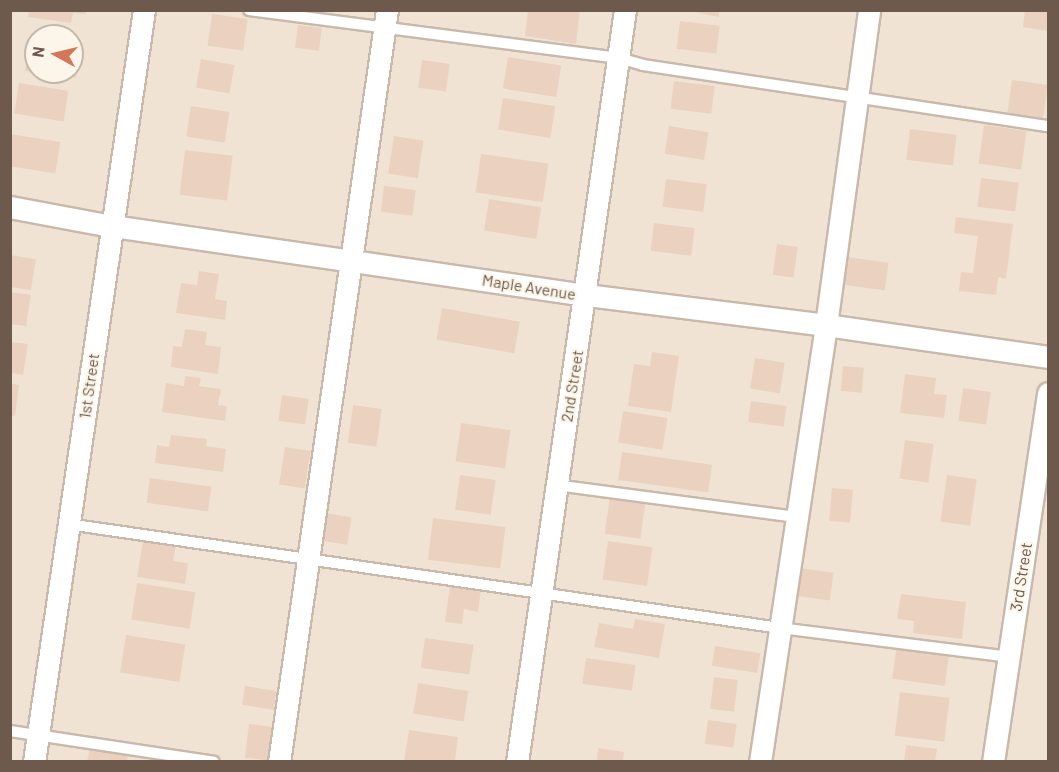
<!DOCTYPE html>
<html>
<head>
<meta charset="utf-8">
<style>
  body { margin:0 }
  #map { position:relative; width:1059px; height:772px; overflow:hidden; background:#f9f1e5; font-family:Barlow,sans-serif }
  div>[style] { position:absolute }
  .residential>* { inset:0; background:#f0e3d4 }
  .building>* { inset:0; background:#ebd2c0; transform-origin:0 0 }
  .roads { filter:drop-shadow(2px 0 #c8b9ac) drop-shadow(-2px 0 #c8b9ac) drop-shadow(0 2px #c8b9ac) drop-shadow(0 -2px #c8b9ac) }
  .service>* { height:10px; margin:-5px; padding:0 5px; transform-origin:5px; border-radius:5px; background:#fff }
  .minor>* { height:21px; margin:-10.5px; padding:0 10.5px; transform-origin:10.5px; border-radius:10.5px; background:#fff }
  span { translate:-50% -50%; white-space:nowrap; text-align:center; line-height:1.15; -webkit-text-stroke:4.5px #fcf6ea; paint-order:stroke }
  .street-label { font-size:16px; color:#6e5a4d }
  .frame { position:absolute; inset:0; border:12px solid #6e5a4d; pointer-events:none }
  .north { position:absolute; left:24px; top:24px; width:60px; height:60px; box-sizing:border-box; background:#fcf6ea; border:2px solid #c3b8ab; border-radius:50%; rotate:278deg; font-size:16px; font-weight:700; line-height:24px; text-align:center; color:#6e5a4d }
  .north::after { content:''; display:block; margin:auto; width:21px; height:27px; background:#d47658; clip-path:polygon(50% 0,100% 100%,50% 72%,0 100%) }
</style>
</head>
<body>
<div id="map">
  <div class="residential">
    <i style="clip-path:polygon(evenodd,11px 11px,1048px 11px,1048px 761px,11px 761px,11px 11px,36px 36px,72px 36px,72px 72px,36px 72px,36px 36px)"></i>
  </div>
  <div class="building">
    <i style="clip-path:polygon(29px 10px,86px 10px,86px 14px,73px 13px,71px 23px,28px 17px)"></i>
    <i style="clip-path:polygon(528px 10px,580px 10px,576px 44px,525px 36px)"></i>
    <i style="clip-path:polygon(685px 10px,719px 10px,719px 17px)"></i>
    <i style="clip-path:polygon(1025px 10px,1045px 10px,1048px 13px,1048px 31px,1023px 27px)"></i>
    <i style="left:212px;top:14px;width:36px;height:32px;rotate:8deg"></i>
    <i style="left:680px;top:21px;width:40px;height:28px;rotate:7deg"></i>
    <i style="left:298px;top:25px;width:24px;height:23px;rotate:7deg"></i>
    <i style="clip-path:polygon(29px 41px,36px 42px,36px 72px,25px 71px)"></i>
    <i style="clip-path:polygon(72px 47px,80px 48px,76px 78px,45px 73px,72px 72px)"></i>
    <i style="left:508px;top:57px;width:54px;height:32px;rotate:9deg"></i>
    <i style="left:201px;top:59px;width:34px;height:29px;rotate:10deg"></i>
    <i style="left:422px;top:60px;width:28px;height:28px;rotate:8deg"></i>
    <i style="left:1012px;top:80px;width:36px;height:39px;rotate:8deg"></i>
    <i style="left:674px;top:81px;width:41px;height:28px;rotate:7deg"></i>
    <i style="left:19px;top:83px;width:50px;height:31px;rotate:9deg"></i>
    <i style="left:503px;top:98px;width:53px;height:32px;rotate:9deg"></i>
    <i style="left:191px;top:106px;width:39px;height:31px;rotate:9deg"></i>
    <i style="left:984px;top:125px;width:43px;height:39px;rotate:8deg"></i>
    <i style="left:669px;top:126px;width:40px;height:28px;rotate:9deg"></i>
    <i style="left:910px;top:129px;width:47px;height:31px;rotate:7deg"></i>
    <i style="left:10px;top:134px;width:51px;height:32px;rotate:9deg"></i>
    <i style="left:394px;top:136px;width:30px;height:38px;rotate:9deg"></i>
    <i style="left:185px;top:150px;width:48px;height:45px;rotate:7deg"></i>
    <i style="left:481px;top:154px;width:68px;height:39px;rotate:8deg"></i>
    <i style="left:981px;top:178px;width:38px;height:29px;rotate:7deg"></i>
    <i style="left:666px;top:179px;width:41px;height:28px;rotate:7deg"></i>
    <i style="left:384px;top:186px;width:32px;height:26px;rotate:7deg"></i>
    <i style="left:489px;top:199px;width:53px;height:32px;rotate:9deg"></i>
    <i style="clip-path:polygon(956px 217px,1013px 224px,1006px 279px,998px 277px,996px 295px,959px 291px,961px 272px,973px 273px,978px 236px,954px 233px)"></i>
    <i style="left:654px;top:223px;width:41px;height:28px;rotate:7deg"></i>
    <i style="left:777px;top:244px;width:21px;height:31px;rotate:8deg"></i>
    <i style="clip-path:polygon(10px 255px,36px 259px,31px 290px,10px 287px)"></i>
    <i style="left:847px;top:257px;width:42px;height:28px;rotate:8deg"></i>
    <i style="clip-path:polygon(199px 271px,219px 274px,215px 299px,227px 301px,225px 320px,176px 313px,181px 283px,197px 285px)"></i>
    <i style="clip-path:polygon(10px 292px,31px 295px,26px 326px,10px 324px)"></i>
    <i style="left:442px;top:308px;width:79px;height:32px;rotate:10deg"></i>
    <i style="clip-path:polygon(185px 329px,207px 332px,205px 345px,221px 347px,218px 374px,171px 367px,173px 346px,182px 347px)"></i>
    <i style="clip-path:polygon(10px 342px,28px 344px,23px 375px,10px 373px)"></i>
    <i style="clip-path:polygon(652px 352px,679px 356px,671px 412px,628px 406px,634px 364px,650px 366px)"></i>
    <i style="left:755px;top:358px;width:30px;height:31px;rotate:9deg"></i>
    <i style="left:843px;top:366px;width:21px;height:25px;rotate:5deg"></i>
    <i style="clip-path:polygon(905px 374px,936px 378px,934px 394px,947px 395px,944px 418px,900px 413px)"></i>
    <i style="clip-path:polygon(185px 376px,201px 378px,199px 386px,221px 389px,218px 405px,227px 406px,225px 421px,162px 412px,166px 383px,184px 386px)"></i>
    <i style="clip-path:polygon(10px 383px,19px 385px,15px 416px,10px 415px)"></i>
    <i style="left:963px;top:388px;width:28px;height:33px;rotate:8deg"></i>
    <i style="left:282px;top:395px;width:27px;height:26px;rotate:8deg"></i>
    <i style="left:751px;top:401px;width:36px;height:21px;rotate:8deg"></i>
    <i style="left:353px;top:405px;width:29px;height:38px;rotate:8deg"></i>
    <i style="left:623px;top:411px;width:45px;height:32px;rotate:9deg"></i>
    <i style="left:461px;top:423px;width:50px;height:39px;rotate:8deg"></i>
    <i style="clip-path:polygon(171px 435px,207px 439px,206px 446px,226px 449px,223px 472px,155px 463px,157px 445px,169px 447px)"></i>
    <i style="left:905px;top:440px;width:29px;height:39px;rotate:8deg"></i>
    <i style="left:285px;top:447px;width:26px;height:38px;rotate:9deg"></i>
    <i style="left:622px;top:452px;width:91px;height:28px;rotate:8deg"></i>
    <i style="left:460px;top:475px;width:36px;height:35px;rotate:8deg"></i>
    <i style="left:947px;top:475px;width:30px;height:47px;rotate:8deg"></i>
    <i style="left:150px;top:478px;width:62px;height:25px;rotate:8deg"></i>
    <i style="left:832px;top:488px;width:21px;height:33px;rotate:5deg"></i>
    <i style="left:610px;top:496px;width:36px;height:38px;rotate:8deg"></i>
    <i style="left:319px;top:512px;width:33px;height:28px;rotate:9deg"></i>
    <i style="left:433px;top:518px;width:73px;height:42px;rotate:7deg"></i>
    <i style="clip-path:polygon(143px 540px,176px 544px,173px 561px,188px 563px,185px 584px,137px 577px)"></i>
    <i style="left:608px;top:541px;width:45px;height:39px;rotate:8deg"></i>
    <i style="left:799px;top:568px;width:35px;height:28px;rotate:8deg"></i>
    <i style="left:137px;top:583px;width:59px;height:37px;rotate:9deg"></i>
    <i style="clip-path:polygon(450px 585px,481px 589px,478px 612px,464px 609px,462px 624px,445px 622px)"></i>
    <i style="clip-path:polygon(901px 594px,966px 602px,962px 639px,913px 633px,914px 621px,897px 619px)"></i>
    <i style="clip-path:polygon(635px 619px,665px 624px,659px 658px,594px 647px,599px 623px,633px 629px)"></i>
    <i style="left:126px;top:635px;width:60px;height:38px;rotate:9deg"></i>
    <i style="left:425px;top:638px;width:49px;height:30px;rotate:8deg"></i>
    <i style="left:897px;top:644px;width:53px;height:35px;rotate:8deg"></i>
    <i style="left:715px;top:646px;width:46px;height:20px;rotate:9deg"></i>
    <i style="left:586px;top:658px;width:50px;height:26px;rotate:8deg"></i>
    <i style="left:714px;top:677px;width:24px;height:32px;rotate:7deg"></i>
    <i style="left:418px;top:683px;width:51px;height:31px;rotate:9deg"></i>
    <i style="left:245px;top:686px;width:32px;height:19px;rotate:9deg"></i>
    <i style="left:900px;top:692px;width:50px;height:44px;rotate:7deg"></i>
    <i style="left:708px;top:720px;width:29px;height:24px;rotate:8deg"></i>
    <i style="left:249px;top:724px;width:26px;height:34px;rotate:7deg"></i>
    <i style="clip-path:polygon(409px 730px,458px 737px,455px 762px,404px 761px)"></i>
    <i style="clip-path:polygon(906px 745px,937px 749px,935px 762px,904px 762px)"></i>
    <i style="clip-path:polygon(90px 747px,128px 753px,127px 762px,87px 762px)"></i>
    <i style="clip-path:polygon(598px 748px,624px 752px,623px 762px,597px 762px)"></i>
  </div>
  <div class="roads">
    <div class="service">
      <i style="left:249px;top:10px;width:373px;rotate:7.4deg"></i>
      <i style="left:619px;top:58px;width:25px;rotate:16deg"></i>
      <i style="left:643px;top:65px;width:410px;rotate:8.6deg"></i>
      <i style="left:556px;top:485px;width:243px;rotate:7.6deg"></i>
      <i style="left:68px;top:524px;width:720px;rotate:8.31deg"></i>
      <i style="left:780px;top:628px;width:231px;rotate:7.2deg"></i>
      <i style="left:10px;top:731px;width:206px;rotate:8.6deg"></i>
    </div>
    <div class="minor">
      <i style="left:10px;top:207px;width:104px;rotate:10.6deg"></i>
      <i style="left:112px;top:226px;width:479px;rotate:8.3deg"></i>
      <i style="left:586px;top:295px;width:242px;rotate:7.1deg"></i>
      <i style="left:826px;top:325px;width:224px;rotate:8.2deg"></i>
      <i style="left:34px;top:762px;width:760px;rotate:-81.68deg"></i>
      <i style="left:279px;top:762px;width:760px;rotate:-81.83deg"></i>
      <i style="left:517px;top:762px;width:760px;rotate:-81.83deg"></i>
      <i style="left:760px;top:762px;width:442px;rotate:-81.4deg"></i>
      <i style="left:826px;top:325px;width:318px;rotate:-82.2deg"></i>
      <i style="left:993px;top:762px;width:373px;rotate:-81.5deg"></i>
    </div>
  </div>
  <div class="street-label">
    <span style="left:529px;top:287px;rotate:9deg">Maple Avenue</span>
    <span style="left:89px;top:386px;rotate:-82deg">1st Street</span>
    <span style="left:572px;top:386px;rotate:-81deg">2nd Street</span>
    <span style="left:1021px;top:577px;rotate:-81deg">3rd Street</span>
  </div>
  <div class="frame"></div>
  <div class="north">N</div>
</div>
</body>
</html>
